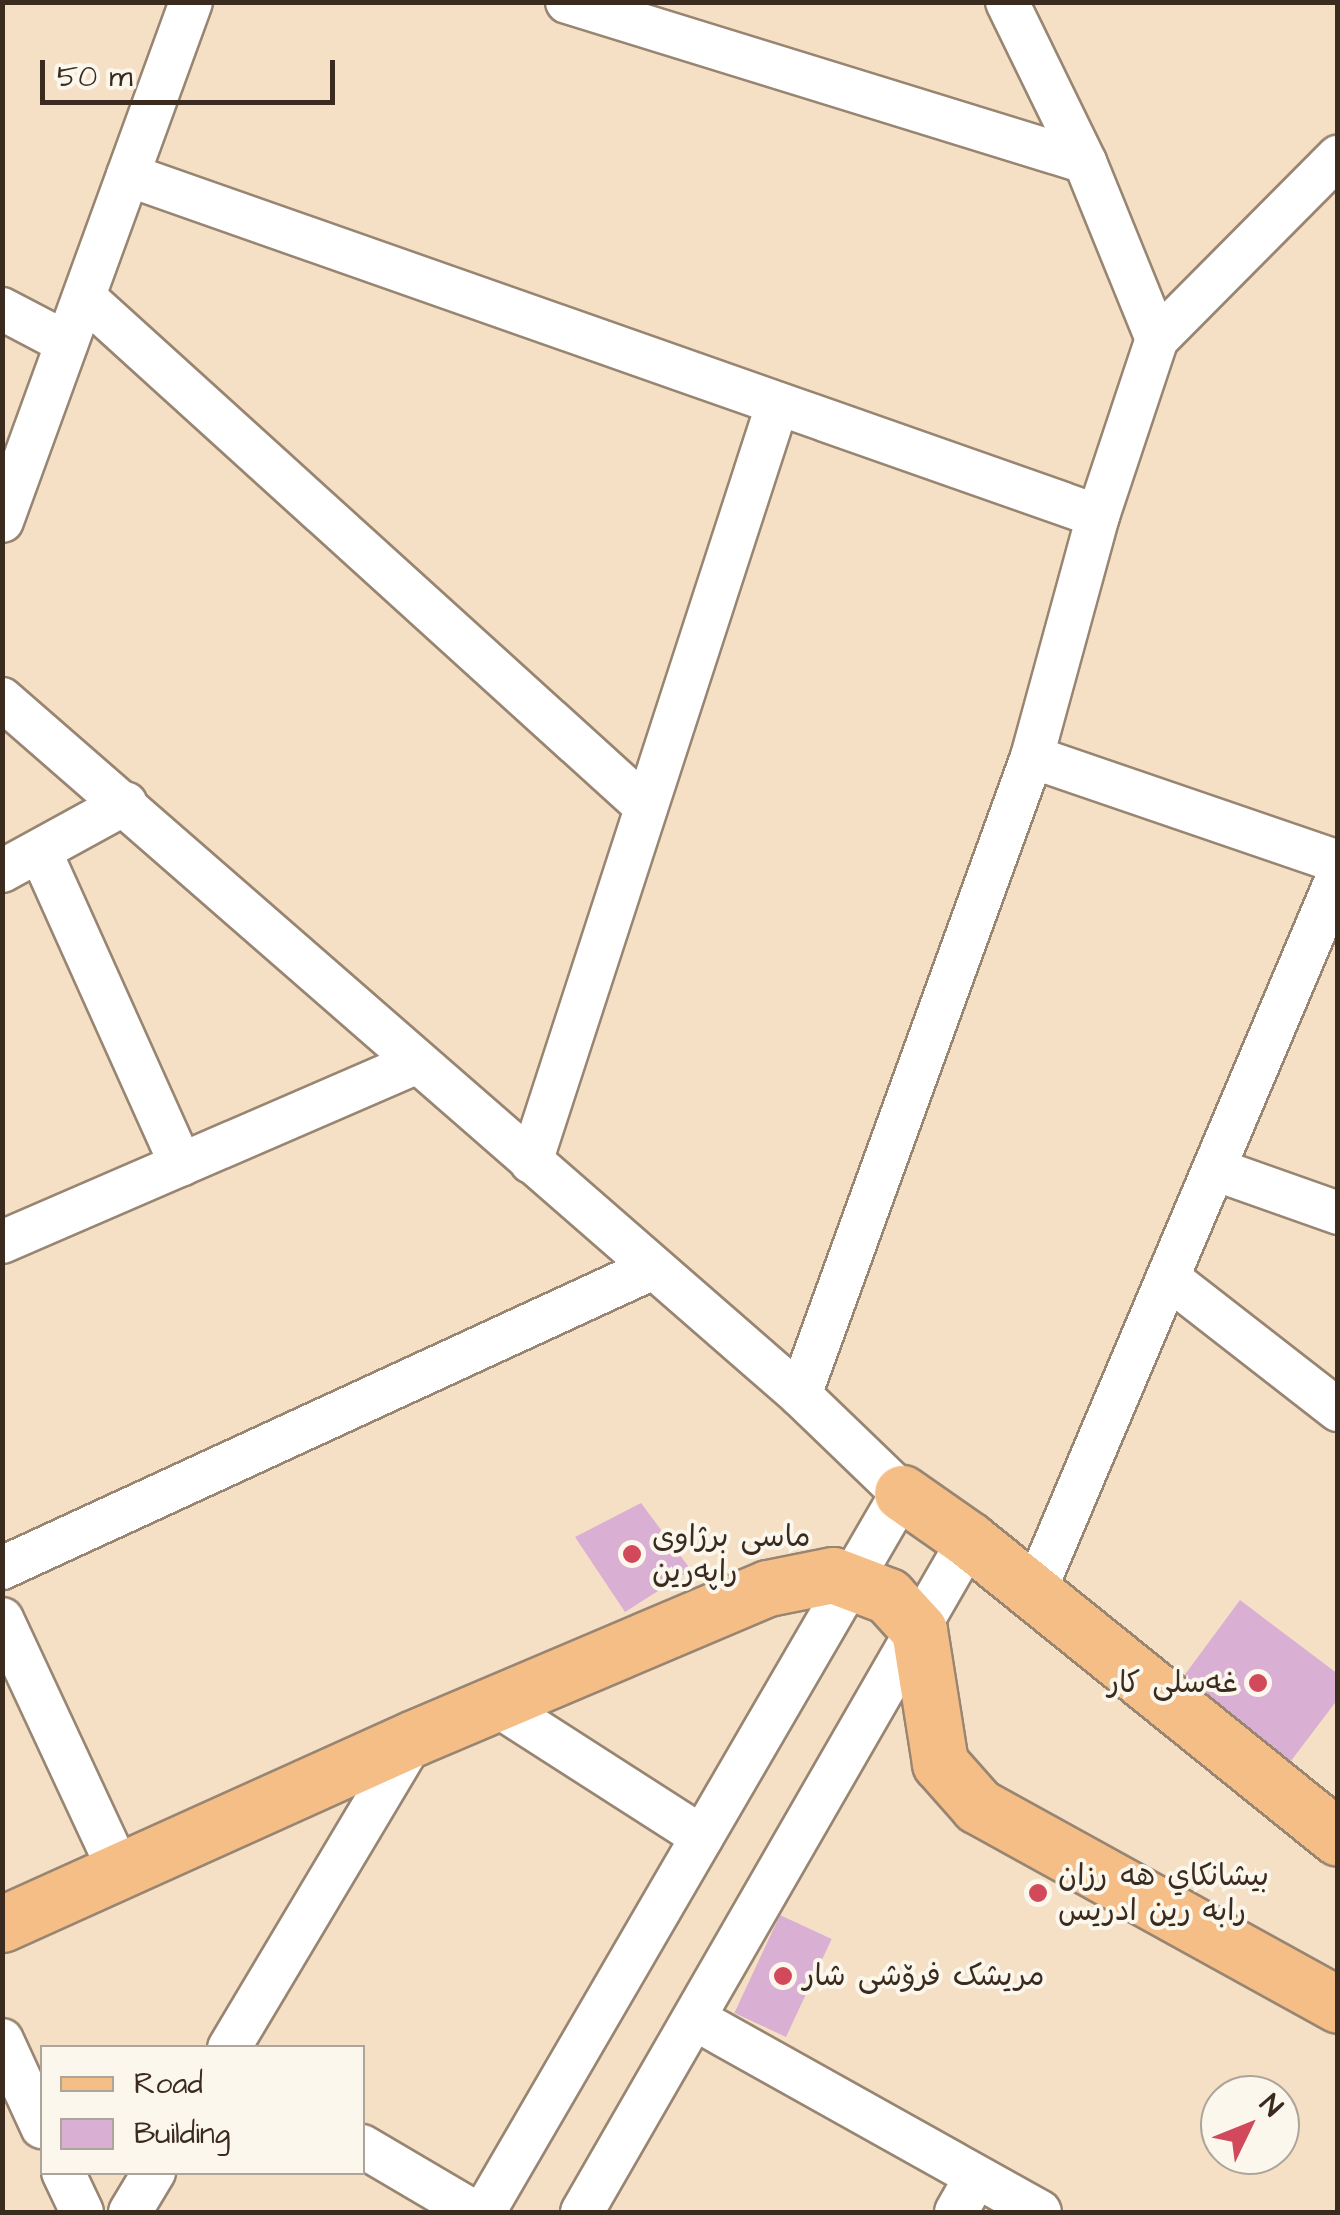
<!DOCTYPE html>
<html>
<head>
<meta charset="utf-8">
<style>
  body { margin:0 }
  #map { position:relative; width:1340px; height:2215px; overflow:hidden; background:#f5e0c5; font-family:"Architects Daughter","Playpen Sans Arabic",sans-serif }
  div>[style] { position:absolute }
  .building>* { inset:0; background:#d9b0d4; transform-origin:0 0 }
  .roads { filter:drop-shadow(2px 0 #988572) drop-shadow(-2px 0 #988572) drop-shadow(0 2px #988572) drop-shadow(0 -2px #988572) }
  .minor>* { height:42px; margin:-21px; padding:0 21px; transform-origin:21px; border-radius:21px; background:#fff }
  .major>* { height:55px; margin:-27.5px; padding:0 27.5px; transform-origin:27.5px; border-radius:27.5px; background:#f6be87 }
  .dots>* { width:28px; height:28px; translate:-50% -50%; box-sizing:border-box; border:5px solid #fbf7ec; border-radius:50% }
  span { translate:-50% -50%; white-space:nowrap; text-align:center; line-height:1.15; -webkit-text-stroke:8px #fbf7ec; paint-order:stroke }
  .poi-label { font-size:30px; color:#3b2a1e }
  .left { translate:0 -50%; text-align:left }
  .right { translate:-100% -50%; text-align:right }
  .frame { position:absolute; inset:0; border:5px solid #3b2a1e; pointer-events:none }
  .legend { position:absolute; left:40px; top:2045px; width:325px; height:130px; box-sizing:border-box; background:#fbf7ec; border:2px solid #aea59a; margin:0; padding:12px 18px; list-style:none; font-size:30px; color:#3b2a1e }
  .legend li { display:flex; align-items:center; gap:20px; height:50px }
  .legend b { width:50px; border:2px solid #aea59a }
  .north { position:absolute; left:1200px; top:2075px; width:100px; height:100px; box-sizing:border-box; background:#fbf7ec; border:2px solid #aea59a; border-radius:50%; rotate:47deg; font-size:28px; font-weight:700; line-height:40px; text-align:center; color:#3b2a1e }
  .north::after { content:''; display:block; margin:auto; width:35px; height:45px; background:#d1495b; clip-path:polygon(50% 0,100% 100%,50% 72%,0 100%) }
  .scale { position:absolute; left:40px; top:60px; width:295px; height:45px; box-sizing:border-box; border:5px solid #3b2a1e; border-top:0; padding-left:12px; font-size:30px; line-height:35px; white-space:nowrap; color:#3b2a1e; -webkit-text-stroke:8px #fbf7ec; paint-order:stroke }
</style>
</head>
<body>
<div id="map">
  <div class="building">
    <i style="clip-path:polygon(641px 1503px,691px 1570px,625px 1612px,575px 1537px)"></i>
    <i style="clip-path:polygon(1240px 1600px,1338px 1674px,1338px 1699px,1281px 1774px,1172px 1692px)"></i>
    <i style="left:780px;top:1915px;width:57px;height:108px;rotate:25deg"></i>
  </div>
  <div class="roads">
    <div class="minor">
      <i style="left:567px;top:2px;width:542px;rotate:17.16deg"></i>
      <i style="left:1007px;top:2px;width:178px;rotate:64deg"></i>
      <i style="left:1085px;top:162px;width:191px;rotate:67.9deg"></i>
      <i style="left:128px;top:175px;width:1028px;rotate:19.37deg"></i>
      <i style="left:84px;top:297px;width:759px;rotate:42.22deg"></i>
      <i style="left:2px;top:309px;width:73px;rotate:27.6deg"></i>
      <i style="left:2px;top:521px;width:552px;rotate:-69.99deg"></i>
      <i style="left:2px;top:699px;width:1059px;rotate:41.09deg"></i>
      <i style="left:800px;top:1395px;width:141px;rotate:43.9deg"></i>
      <i style="left:902px;top:1493px;width:832px;rotate:120.17deg"></i>
      <i style="left:1032px;top:757px;width:324px;rotate:18.9deg"></i>
      <i style="left:40px;top:851px;width:344px;rotate:65.8deg"></i>
      <i style="left:2px;top:871px;width:141px;rotate:-28.7deg"></i>
      <i style="left:531px;top:1162px;width:795px;rotate:-71.98deg"></i>
      <i style="left:1214px;top:1169px;width:132px;rotate:19.5deg"></i>
      <i style="left:2px;top:1242px;width:453px;rotate:-23.4deg"></i>
      <i style="left:1171px;top:1280px;width:212px;rotate:37.9deg"></i>
      <i style="left:800px;top:1395px;width:679px;rotate:-70.02deg"></i>
      <i style="left:1032px;top:757px;width:250px;rotate:-74.7deg"></i>
      <i style="left:1098px;top:516px;width:187px;rotate:-71.6deg"></i>
      <i style="left:1157px;top:339px;width:257px;rotate:-45.2deg"></i>
      <i style="left:2px;top:1568px;width:715px;rotate:-24.74deg"></i>
      <i style="left:1034px;top:1593px;width:779px;rotate:-67.02deg"></i>
      <i style="left:2px;top:1619px;width:277px;rotate:65deg"></i>
      <i style="left:495px;top:1704px;width:246px;rotate:32.7deg"></i>
      <i style="left:695px;top:2019px;width:395px;rotate:29.2deg"></i>
      <i style="left:2px;top:2040px;width:96px;rotate:65.3deg"></i>
      <i style="left:229px;top:2048px;width:361px;rotate:-59.2deg"></i>
      <i style="left:362px;top:2146px;width:130px;rotate:30.5deg"></i>
      <i style="left:63px;top:2172px;width:44px;rotate:64.6deg"></i>
      <i style="left:130px;top:2212px;width:47px;rotate:-59deg"></i>
      <i style="left:582px;top:2212px;width:775px;rotate:-60.06deg"></i>
      <i style="left:956px;top:2212px;width:40px;rotate:-60.3deg"></i>
    </div>
    <div class="major">
      <i style="left:902px;top:1493px;width:82px;rotate:35deg"></i>
      <i style="left:969px;top:1540px;width:474px;rotate:38.9deg"></i>
      <i style="left:2px;top:1924px;width:452px;rotate:-24.3deg"></i>
      <i style="left:414px;top:1738px;width:384px;rotate:-23deg"></i>
      <i style="left:768px;top:1588px;width:66px;rotate:-11.3deg"></i>
      <i style="left:833px;top:1575px;width:59px;rotate:20.9deg"></i>
      <i style="left:888px;top:1596px;width:46px;rotate:47.6deg"></i>
      <i style="left:919px;top:1630px;width:135px;rotate:81deg"></i>
      <i style="left:940px;top:1763px;width:57px;rotate:48.5deg"></i>
      <i style="left:978px;top:1806px;width:411px;rotate:28.9deg"></i>
    </div>
  </div>
  <div class="dots">
    <i style="left:632px;top:1554px;background:#d1495b"></i>
    <i style="left:1258px;top:1683px;background:#d1495b"></i>
    <i style="left:1038px;top:1893px;background:#d1495b"></i>
    <i style="left:783px;top:1976px;background:#d1495b"></i>
  </div>
  <div class="poi-label">
    <span class="left" style="left:652px;top:1554px">ماسی برژاوی<br>راپەرین</span>
    <span class="right" style="left:1238px;top:1683px">غەسلی کار</span>
    <span class="left" style="left:1058px;top:1893px">بيشانكاي هه رزان<br>رابه رين ادريس</span>
    <span class="left" style="left:803px;top:1976px">مریشک فرۆشی شار</span>
  </div>
  <div class="frame"></div>
  <ul class="legend">
  <li><b style="height:12px;background:#f6be87"></b>Road</li>
  <li><b style="height:28px;background:#d9b0d4"></b>Building</li>
  </ul>
  <div class="north">N</div>
  <div class="scale">50 m</div>
</div>
</body>
</html>
